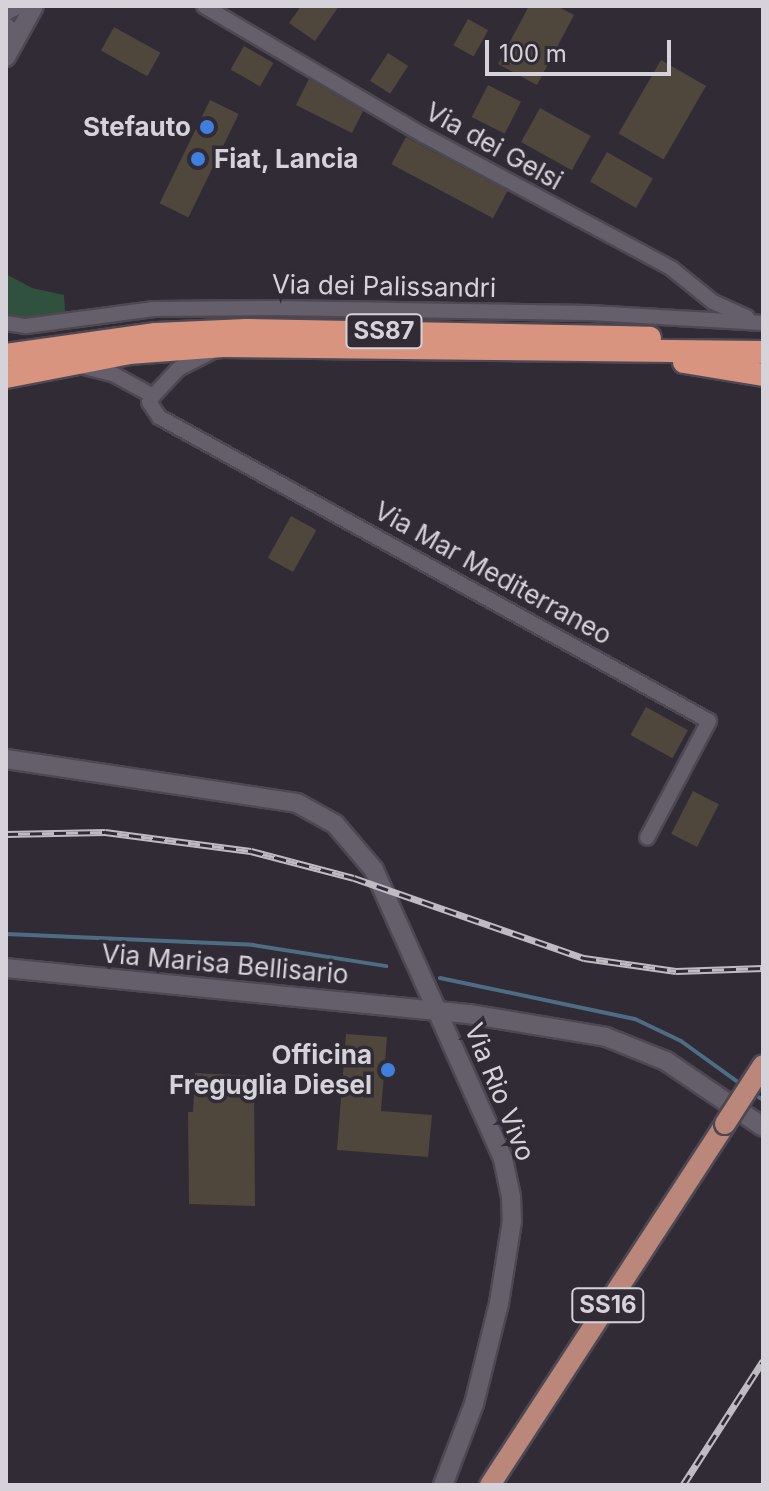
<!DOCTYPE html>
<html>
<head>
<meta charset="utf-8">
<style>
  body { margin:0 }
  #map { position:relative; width:769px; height:1491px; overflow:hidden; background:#302b35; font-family:Inter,sans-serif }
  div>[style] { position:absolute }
  .green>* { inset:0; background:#30513e }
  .stream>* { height:4px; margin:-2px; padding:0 2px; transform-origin:2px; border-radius:2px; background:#4e6d84 }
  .building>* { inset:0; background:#4f473c; transform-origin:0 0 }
  .roads { filter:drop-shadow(2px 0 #4d4852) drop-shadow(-2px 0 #4d4852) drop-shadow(0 2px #4d4852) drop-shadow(0 -2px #4d4852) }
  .minor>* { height:14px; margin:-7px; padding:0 7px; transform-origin:7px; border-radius:7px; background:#655f6b }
  .tertiary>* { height:18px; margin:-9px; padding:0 9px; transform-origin:9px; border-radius:9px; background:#655f6b }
  .primary>* { height:20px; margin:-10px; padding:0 10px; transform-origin:10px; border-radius:10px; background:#bb877a }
  .trunk>* { height:22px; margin:-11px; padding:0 11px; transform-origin:11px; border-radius:11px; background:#d8947f }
  .rail>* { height:7px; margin-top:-3.5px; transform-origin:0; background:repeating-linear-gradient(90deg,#302b35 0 12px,#bfbbc2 0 24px); box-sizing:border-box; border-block:2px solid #bfbbc2 }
  .bridges { filter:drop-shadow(2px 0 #4d4852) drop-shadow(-2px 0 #4d4852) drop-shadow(0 2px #4d4852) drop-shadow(0 -2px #4d4852) }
  .primary-bridge>* { height:20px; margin:-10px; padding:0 10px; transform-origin:10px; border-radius:10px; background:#bb877a }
  .dots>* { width:22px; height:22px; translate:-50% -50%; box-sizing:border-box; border:4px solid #302b35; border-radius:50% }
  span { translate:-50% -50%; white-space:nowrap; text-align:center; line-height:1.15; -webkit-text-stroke:7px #302b35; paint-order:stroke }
  .shield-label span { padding:2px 6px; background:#302b35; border:2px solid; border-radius:6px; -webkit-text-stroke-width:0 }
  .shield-label { font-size:24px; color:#d6d2d9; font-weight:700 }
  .poi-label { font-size:26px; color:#d6d2d9; font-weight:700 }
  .right { translate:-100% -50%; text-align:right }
  .left { translate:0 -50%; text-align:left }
  .street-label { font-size:26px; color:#d6d2d9 }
  .frame { position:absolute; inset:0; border:8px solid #d6d2d9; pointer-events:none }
  .scale { position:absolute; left:485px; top:40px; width:186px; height:36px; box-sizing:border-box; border:4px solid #d6d2d9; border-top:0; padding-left:10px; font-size:24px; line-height:28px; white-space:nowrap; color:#d6d2d9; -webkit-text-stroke:6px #302b35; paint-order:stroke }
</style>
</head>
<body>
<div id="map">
  <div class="green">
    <i style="clip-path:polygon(6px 274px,32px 288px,64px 295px,65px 311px,59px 317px,6px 317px)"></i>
  </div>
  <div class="stream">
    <i style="left:6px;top:934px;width:247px;rotate:2.5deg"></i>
    <i style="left:253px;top:945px;width:135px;rotate:9deg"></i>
    <i style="left:440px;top:978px;width:199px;rotate:11.9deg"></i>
    <i style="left:635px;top:1019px;width:51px;rotate:25.6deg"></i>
    <i style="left:681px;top:1041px;width:75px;rotate:35.8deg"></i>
    <i style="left:752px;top:1093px;width:13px;rotate:32deg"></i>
  </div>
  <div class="building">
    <i style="clip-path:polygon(301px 6px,339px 6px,315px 41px,289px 23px)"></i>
    <i style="clip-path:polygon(529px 6px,557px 6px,574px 15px,537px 85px,498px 64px)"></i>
    <i style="left:468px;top:19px;width:23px;height:30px;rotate:29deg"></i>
    <i style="left:114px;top:27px;width:53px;height:27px;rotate:29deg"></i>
    <i style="left:244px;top:46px;width:34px;height:27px;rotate:30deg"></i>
    <i style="left:388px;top:53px;width:24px;height:33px;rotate:33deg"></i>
    <i style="left:661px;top:60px;width:52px;height:85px;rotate:30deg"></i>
    <i style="clip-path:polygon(309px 79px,363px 111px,352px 133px,296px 105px)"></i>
    <i style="left:488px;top:85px;width:37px;height:36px;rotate:27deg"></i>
    <i style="left:210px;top:100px;width:32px;height:115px;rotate:26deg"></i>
    <i style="left:540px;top:108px;width:58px;height:39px;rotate:29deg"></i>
    <i style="left:406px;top:137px;width:115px;height:31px;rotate:28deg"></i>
    <i style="left:607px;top:152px;width:53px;height:34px;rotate:30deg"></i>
    <i style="left:291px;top:516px;width:29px;height:48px;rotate:29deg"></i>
    <i style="left:646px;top:707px;width:48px;height:32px;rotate:29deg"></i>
    <i style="left:693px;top:791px;width:29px;height:48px;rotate:27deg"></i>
    <i style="clip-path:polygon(346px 1034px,387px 1037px,381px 1111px,432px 1115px,428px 1157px,337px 1150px)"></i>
    <i style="clip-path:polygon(195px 1073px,254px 1076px,255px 1206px,189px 1204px,188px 1112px,193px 1112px)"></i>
  </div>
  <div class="roads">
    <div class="minor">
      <i style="left:204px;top:6px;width:254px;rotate:30.5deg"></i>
      <i style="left:423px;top:135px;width:281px;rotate:28.2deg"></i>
      <i style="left:671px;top:268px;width:54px;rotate:39deg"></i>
      <i style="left:713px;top:302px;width:37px;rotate:24deg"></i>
      <i style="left:6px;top:13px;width:15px;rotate:-28deg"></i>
      <i style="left:6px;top:25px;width:14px;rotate:39deg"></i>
      <i style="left:6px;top:323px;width:20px;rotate:9deg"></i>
      <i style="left:26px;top:326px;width:129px;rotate:-7.6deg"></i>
      <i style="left:154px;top:309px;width:120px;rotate:-0.5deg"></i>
      <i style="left:274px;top:308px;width:316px;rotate:0.9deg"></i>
      <i style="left:590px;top:313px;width:173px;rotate:3.3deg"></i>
      <i style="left:80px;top:366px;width:34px;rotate:14deg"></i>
      <i style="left:113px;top:374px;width:46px;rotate:28.8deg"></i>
      <i style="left:153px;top:396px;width:7px;rotate:124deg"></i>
      <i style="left:149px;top:402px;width:18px;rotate:56deg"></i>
      <i style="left:159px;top:417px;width:628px;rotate:28.93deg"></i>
      <i style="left:709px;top:721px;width:132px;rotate:117.9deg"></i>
      <i style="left:153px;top:396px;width:37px;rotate:-47deg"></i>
      <i style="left:178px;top:369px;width:39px;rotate:-27deg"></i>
    </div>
    <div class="tertiary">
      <i style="left:6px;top:57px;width:58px;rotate:-61.2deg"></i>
      <i style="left:6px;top:759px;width:294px;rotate:8.6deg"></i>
      <i style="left:297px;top:803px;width:43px;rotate:28.9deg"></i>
      <i style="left:335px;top:824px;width:60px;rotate:49.7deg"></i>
      <i style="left:374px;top:870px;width:316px;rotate:65.9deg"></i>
      <i style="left:503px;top:1159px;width:38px;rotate:78deg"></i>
      <i style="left:511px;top:1196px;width:25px;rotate:88deg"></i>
      <i style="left:512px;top:1221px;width:83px;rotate:99deg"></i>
      <i style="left:499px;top:1303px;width:104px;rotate:103.9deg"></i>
      <i style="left:474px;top:1404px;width:87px;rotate:110.9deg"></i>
      <i style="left:6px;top:968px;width:465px;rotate:5.7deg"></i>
      <i style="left:469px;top:1014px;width:139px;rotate:9.5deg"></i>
      <i style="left:606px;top:1037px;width:65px;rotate:21.8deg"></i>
      <i style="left:666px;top:1061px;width:117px;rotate:34.2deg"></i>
    </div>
    <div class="primary">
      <i style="left:490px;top:1485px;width:431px;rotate:-56.9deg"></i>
    </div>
    <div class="trunk">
      <i style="left:6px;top:355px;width:151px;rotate:-8deg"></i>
      <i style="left:156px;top:334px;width:91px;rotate:-2.5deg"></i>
      <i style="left:247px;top:330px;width:403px;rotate:1.1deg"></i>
      <i style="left:684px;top:362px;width:80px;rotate:9.3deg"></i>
      <i style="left:6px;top:377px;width:125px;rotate:-11deg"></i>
      <i style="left:129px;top:353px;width:94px;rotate:-4.3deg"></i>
      <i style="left:223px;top:346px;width:540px;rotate:0.64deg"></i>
    </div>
  </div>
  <div class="rail">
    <i style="left:6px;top:834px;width:99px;rotate:-1.2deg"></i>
    <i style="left:105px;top:832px;width:147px;rotate:7.4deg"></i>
    <i style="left:251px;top:851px;width:106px;rotate:14.7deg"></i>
    <i style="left:354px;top:878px;width:244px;rotate:19.2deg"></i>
    <i style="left:584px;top:958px;width:93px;rotate:8deg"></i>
    <i style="left:676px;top:971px;width:87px;rotate:-2deg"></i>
    <i style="left:683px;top:1485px;width:148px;rotate:-57.2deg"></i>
  </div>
  <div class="bridges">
    <div class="primary-bridge">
      <i style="left:725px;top:1124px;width:70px;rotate:-57.2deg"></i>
    </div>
  </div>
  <div class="dots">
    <i style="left:207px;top:127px;background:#3f7fe0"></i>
    <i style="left:198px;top:159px;background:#3f7fe0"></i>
    <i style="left:388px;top:1070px;background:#3f7fe0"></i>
  </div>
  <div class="shield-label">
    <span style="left:384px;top:331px">SS87</span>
    <span style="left:608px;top:1305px">SS16</span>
  </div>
  <div class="poi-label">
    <span class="right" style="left:191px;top:127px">Stefauto</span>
    <span class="left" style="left:214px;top:159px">Fiat, Lancia</span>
    <span class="right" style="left:372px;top:1070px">Officina<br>Freguglia Diesel</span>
  </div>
  <div class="street-label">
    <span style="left:494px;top:146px;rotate:29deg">Via dei Gelsi</span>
    <span style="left:384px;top:286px;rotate:1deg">Via dei Palissandri</span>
    <span style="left:493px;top:573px;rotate:29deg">Via Mar Mediterraneo</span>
    <span style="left:225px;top:964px;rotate:5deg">Via Marisa Bellisario</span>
    <span style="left:500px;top:1092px;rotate:68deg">Via Rio Vivo</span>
  </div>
  <div class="frame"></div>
  <div class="scale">100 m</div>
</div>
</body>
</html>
